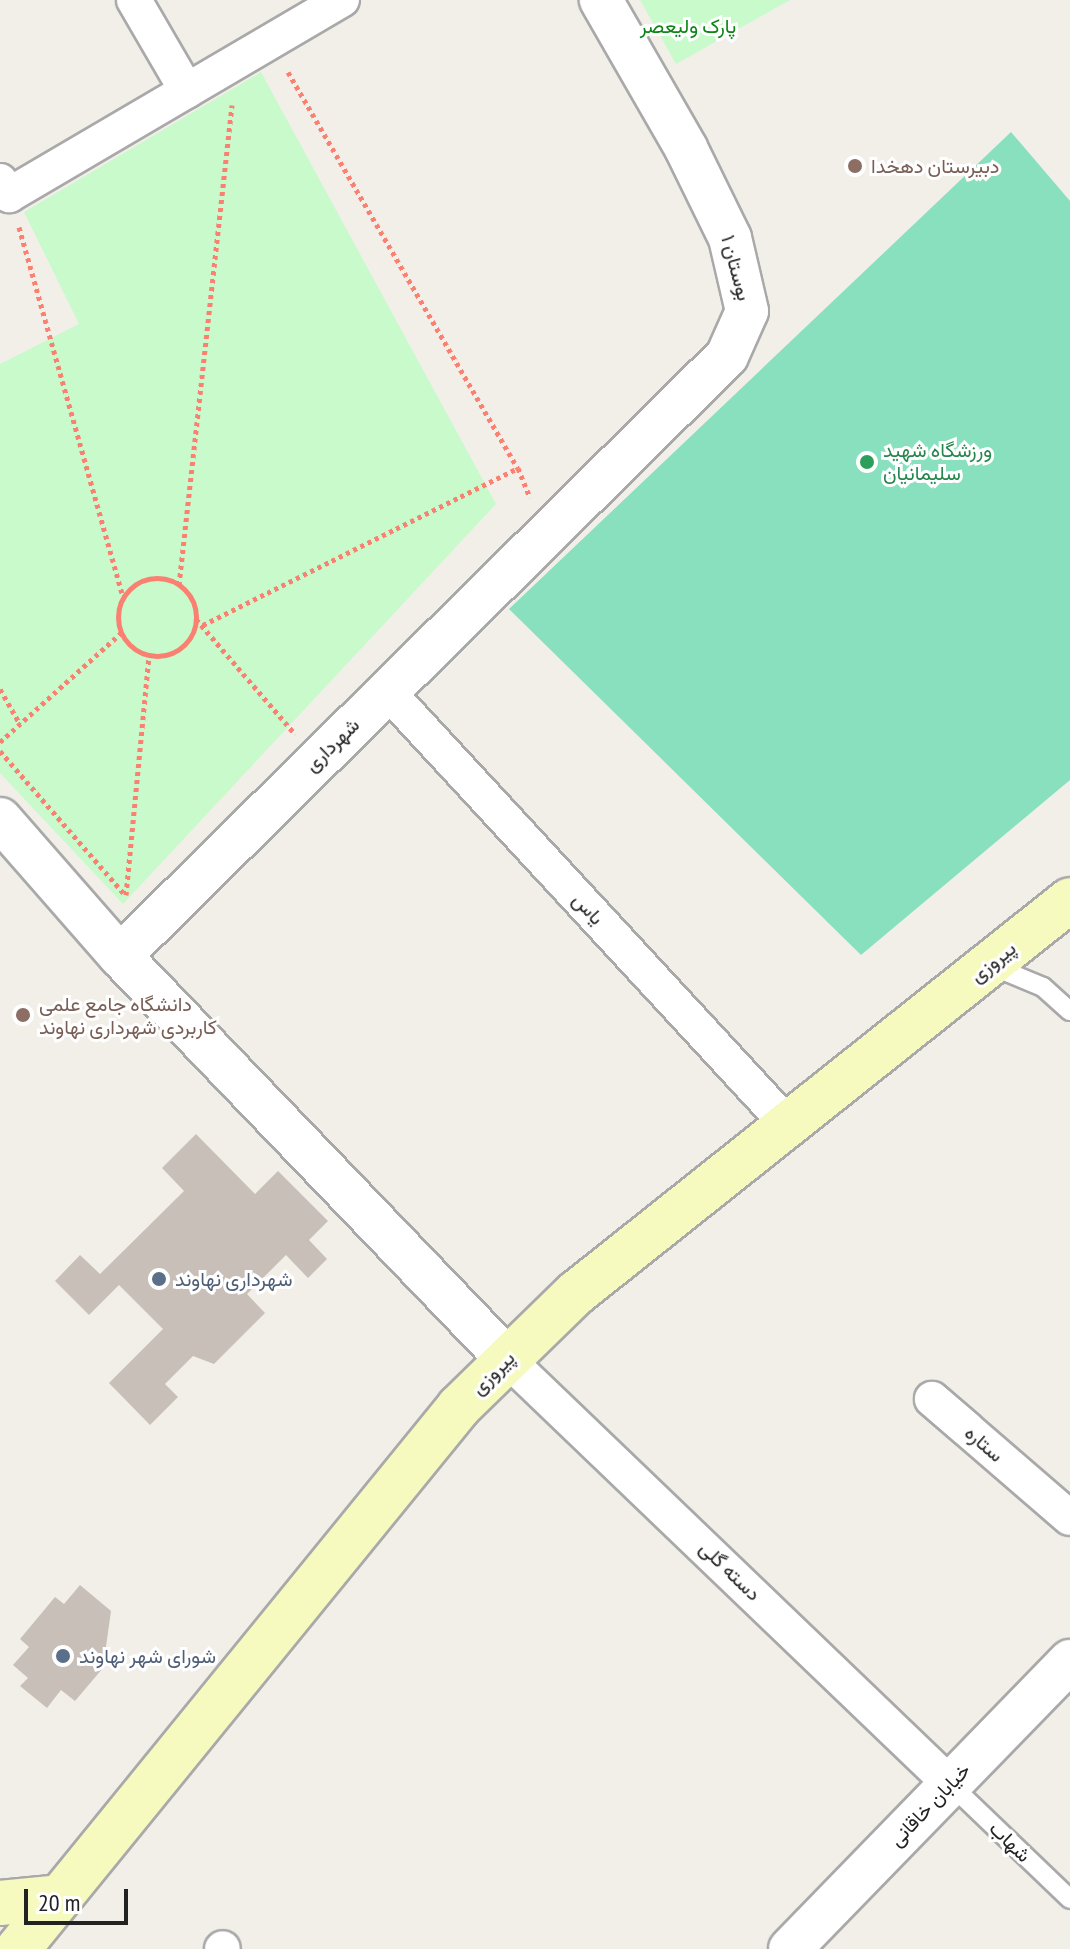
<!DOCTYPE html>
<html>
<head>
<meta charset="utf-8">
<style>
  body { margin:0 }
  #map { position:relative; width:1070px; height:1949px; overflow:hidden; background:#f2efe9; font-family:"PT Sans Narrow",Vazirmatn,sans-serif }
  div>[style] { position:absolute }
  .park>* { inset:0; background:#c8facc }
  .pitch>* { inset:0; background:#88e0be }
  .building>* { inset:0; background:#c7bfb8 }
  .path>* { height:5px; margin-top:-2.5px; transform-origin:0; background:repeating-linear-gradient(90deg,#fa8072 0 4px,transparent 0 8px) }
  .path>.ring { margin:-2.5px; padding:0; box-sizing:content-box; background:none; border:5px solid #fa8072; border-radius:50% }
  .roads { filter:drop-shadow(2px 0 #a9a9a9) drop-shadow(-2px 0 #a9a9a9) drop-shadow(0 2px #a9a9a9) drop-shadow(0 -2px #a9a9a9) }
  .service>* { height:18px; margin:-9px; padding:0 9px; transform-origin:9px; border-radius:9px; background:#fff }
  .minor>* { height:34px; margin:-17px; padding:0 17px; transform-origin:17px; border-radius:17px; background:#fff }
  .tertiary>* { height:42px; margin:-21px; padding:0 21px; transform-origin:21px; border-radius:21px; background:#fff }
  .secondary>* { height:44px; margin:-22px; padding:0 22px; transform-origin:22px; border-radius:22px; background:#f7fabf }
  .dots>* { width:22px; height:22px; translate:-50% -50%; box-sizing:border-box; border:4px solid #fff; border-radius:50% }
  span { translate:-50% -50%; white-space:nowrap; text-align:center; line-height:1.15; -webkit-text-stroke:6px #fff; paint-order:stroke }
  .park-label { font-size:20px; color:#0c8416 }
  .education-label { font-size:20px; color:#785e54 }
  .left { translate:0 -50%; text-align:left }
  .street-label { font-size:20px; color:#222 }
  .leisure-label { font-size:20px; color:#27864d }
  .service-label { font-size:20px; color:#4e5e75 }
  .scale { position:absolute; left:24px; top:1889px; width:104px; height:36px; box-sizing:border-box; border:4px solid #222; border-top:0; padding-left:10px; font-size:24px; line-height:28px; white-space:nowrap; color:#222; -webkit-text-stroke:6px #fff; paint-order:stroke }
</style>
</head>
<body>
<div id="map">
  <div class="park">
    <i style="clip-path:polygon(640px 0,790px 0,676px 64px)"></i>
    <i style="clip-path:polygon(261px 72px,496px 504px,123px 904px,0 773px,0 364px,79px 324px,24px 212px)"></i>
  </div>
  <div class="pitch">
    <i style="clip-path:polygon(1011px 132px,1070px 201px,1070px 780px,861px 955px,509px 609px)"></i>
  </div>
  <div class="building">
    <i style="clip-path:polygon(196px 1134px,255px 1194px,278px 1171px,328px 1221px,309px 1240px,327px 1259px,308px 1278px,286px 1255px,247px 1294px,265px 1313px,214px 1364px,193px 1356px,165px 1384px,178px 1397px,150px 1425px,109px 1383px,163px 1329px,119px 1285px,89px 1315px,55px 1281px,80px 1255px,100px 1274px,184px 1191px,162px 1168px)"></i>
    <i style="clip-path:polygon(80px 1585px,111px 1611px,103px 1668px,75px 1701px,61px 1690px,47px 1708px,20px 1686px,28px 1678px,13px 1665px,29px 1647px,20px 1639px,55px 1597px,64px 1604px)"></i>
  </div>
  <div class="path">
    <i style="left:288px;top:72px;width:458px;rotate:59.9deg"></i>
    <i style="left:518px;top:468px;width:32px;rotate:68deg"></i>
    <i style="left:19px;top:227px;width:384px;rotate:74.3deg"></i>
    <i class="ring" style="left:118px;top:578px;width:73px;height:73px"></i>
    <i style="left:179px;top:585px;width:483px;rotate:-83.7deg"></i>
    <i style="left:196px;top:619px;width:152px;rotate:49.3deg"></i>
    <i style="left:203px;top:625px;width:352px;rotate:-26.5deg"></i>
    <i style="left:0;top:689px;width:40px;rotate:60.3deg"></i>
    <i style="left:0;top:742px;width:163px;rotate:-42deg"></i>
    <i style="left:0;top:751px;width:191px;rotate:49deg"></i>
    <i style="left:126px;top:895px;width:240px;rotate:-84.5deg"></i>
  </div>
  <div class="roads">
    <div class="service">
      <i style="left:990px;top:965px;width:57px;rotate:22.5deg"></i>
      <i style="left:1043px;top:987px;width:36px;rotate:42deg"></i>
      <i style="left:950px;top:1784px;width:166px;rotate:43.8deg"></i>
    </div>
    <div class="minor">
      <i style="left:134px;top:0;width:105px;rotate:59.8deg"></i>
      <i style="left:0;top:181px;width:17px;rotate:57deg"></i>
      <i style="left:9px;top:195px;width:386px;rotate:-30.4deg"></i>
      <i style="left:388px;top:692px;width:589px;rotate:47.27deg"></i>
      <i style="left:507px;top:1359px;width:614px;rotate:43.81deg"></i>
      <i style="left:967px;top:1429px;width:46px;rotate:-139.4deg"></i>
      <i style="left:932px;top:1399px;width:182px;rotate:40.8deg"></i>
      <i style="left:222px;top:1949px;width:1px;rotate:-45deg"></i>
    </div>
    <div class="tertiary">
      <i style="left:0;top:819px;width:182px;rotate:48.8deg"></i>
      <i style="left:507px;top:1359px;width:559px;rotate:-133.84deg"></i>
      <i style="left:120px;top:956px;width:853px;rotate:-44.67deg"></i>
      <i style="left:727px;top:356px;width:49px;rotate:-66deg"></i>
      <i style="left:747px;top:311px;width:75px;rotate:-103.1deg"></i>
      <i style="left:730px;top:238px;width:100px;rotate:-116.1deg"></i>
      <i style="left:686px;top:148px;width:171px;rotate:-119.9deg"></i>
      <i style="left:790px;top:1949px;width:402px;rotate:-45.8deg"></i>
    </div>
    <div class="secondary">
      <i style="left:0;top:1903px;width:60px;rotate:-5.7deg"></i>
      <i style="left:18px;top:1949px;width:699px;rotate:-50.87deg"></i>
      <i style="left:459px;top:1407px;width:163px;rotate:-44.3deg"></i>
      <i style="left:576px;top:1293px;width:631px;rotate:-38.5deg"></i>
    </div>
  </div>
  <div class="dots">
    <i style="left:855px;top:166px;background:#8d6e63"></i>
    <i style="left:867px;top:462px;background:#2e9e5b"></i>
    <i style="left:23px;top:1015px;background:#8d6e63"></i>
    <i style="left:159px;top:1279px;background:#5c6f8a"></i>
    <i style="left:63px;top:1656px;background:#5c6f8a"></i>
  </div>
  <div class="park-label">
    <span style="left:688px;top:26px">پارک ولیعصر</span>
  </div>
  <div class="education-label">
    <span class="left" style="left:871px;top:166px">دبیرستان دهخدا</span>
    <span class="left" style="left:39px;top:1016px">دانشگاه جامع علمی<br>کاربردی شهرداری نهاوند</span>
  </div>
  <div class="street-label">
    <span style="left:736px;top:268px;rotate:75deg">بوستان ۱</span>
    <span style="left:332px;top:745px;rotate:-44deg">شهرداری</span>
    <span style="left:588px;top:909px;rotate:47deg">یاس</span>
    <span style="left:993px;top:962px;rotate:-39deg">پیروزی</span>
    <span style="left:493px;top:1373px;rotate:-45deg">پیروزی</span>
    <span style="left:984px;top:1444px;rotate:41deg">ستاره</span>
    <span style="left:730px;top:1571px;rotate:44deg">دسته گلی</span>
    <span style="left:930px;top:1805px;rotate:-46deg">خیابان خاقانی</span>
    <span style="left:1010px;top:1842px;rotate:44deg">شهاب</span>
  </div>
  <div class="leisure-label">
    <span class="left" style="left:883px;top:462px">ورزشگاه شهید<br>سلیمانیان</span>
  </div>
  <div class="service-label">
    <span class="left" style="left:175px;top:1279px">شهرداری نهاوند</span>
    <span class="left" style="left:79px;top:1656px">شورای شهر نهاوند</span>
  </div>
  <div class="scale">20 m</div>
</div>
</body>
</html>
